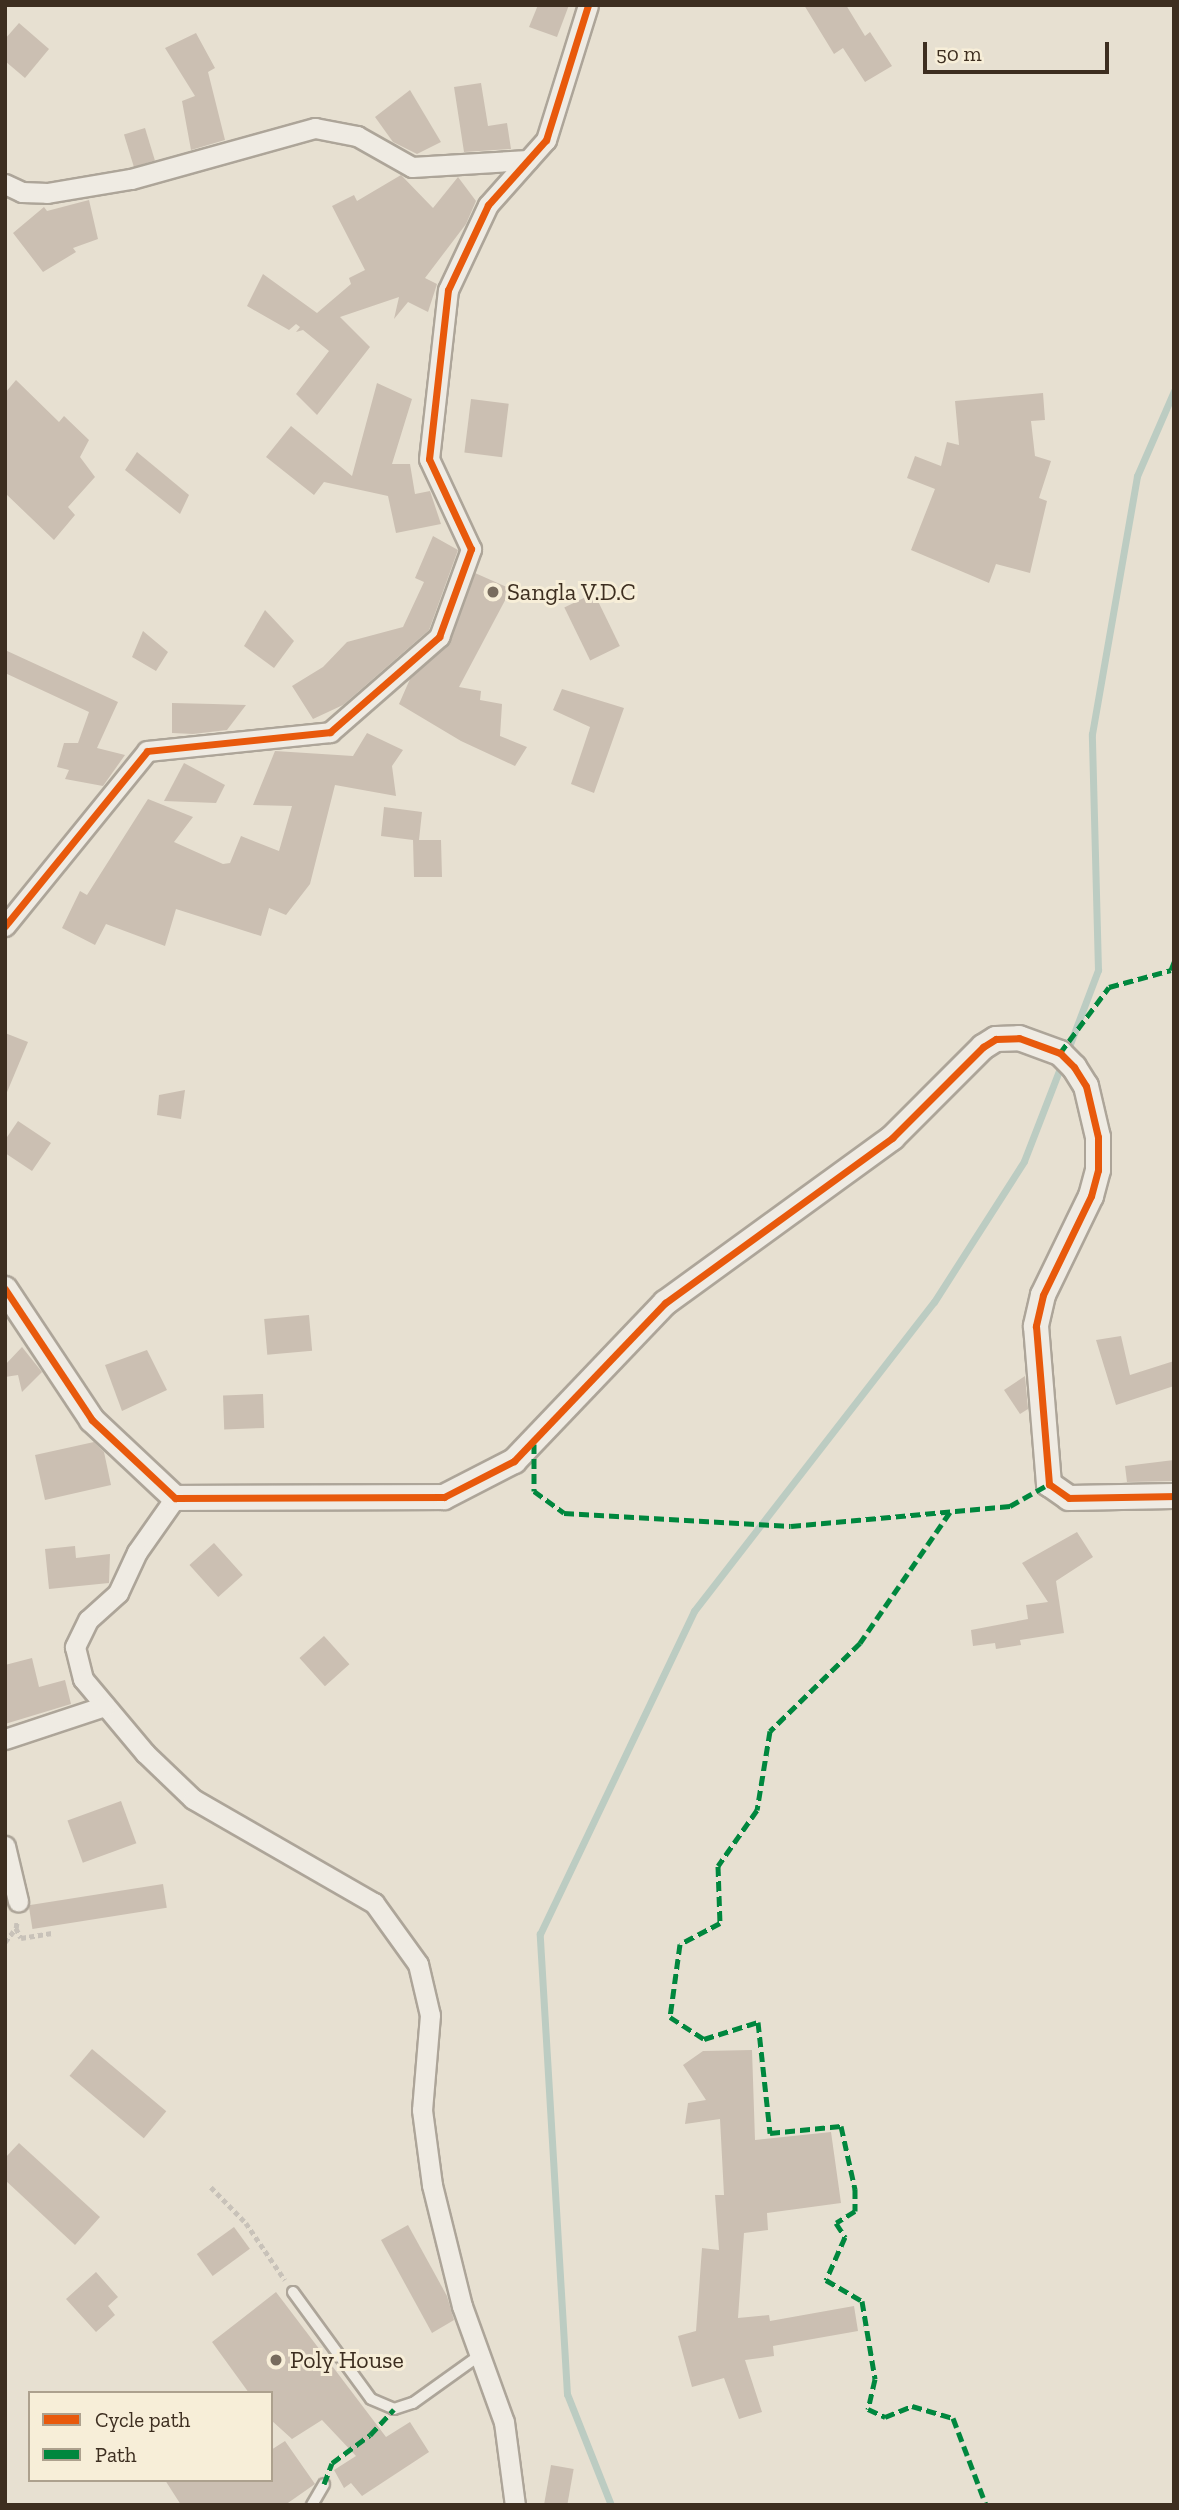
<!DOCTYPE html>
<html>
<head>
<meta charset="utf-8">
<style>
  body { margin:0 }
  #map { position:relative; width:1179px; height:2510px; overflow:hidden; background:#e7e0d1; font-family:"Zilla Slab",serif }
  div>[style] { position:absolute }
  .stream>* { height:7px; margin:-3.5px; padding:0 3.5px; transform-origin:3.5px; border-radius:3.5px; background:#bcccc2 }
  .building>* { inset:0; background:#cbbfb2; transform-origin:0 0 }
  .path>* { height:4.5px; margin-top:-2.25px; transform-origin:0; background:repeating-linear-gradient(90deg,#c8c2b9 0 5px,transparent 0 8.5px) }
  .roads { filter:drop-shadow(2px 0 #ada599) drop-shadow(-2px 0 #ada599) drop-shadow(0 2px #ada599) drop-shadow(0 -2px #ada599) }
  .service>* { height:10px; margin:-5px; padding:0 5px; transform-origin:5px; border-radius:5px; background:#efebe3 }
  .minor>* { height:19px; margin:-9.5px; padding:0 9.5px; transform-origin:9.5px; border-radius:9.5px; background:#efebe3 }
  .tertiary>* { height:24px; margin:-12px; padding:0 12px; transform-origin:12px; border-radius:12px; background:#efebe3 }
  .quiet>* { height:5px; margin-top:-2.5px; transform-origin:0; background:repeating-linear-gradient(90deg,#00873e 0 10px,transparent 0 15px) }
  .cycleway>* { height:7px; margin:-3.5px; padding:0 3.5px; transform-origin:3.5px; border-radius:3.5px; background:#e8590c }
  .dots>* { width:19px; height:19px; translate:-50% -50%; box-sizing:border-box; border:4px solid #f7eed8; border-radius:50% }
  span { translate:-50% -50%; white-space:nowrap; text-align:center; line-height:1.15; -webkit-text-stroke:6px #f7eed8; paint-order:stroke }
  .poi-label { font-size:24px; color:#3d2e20 }
  .left { translate:0 -50%; text-align:left }
  .frame { position:absolute; inset:0; border:7px solid #3d2e20; pointer-events:none }
  .legend { position:absolute; left:28px; top:2391px; width:245px; height:91px; box-sizing:border-box; background:#f7eed8; border:2px solid #ada18e; margin:0; padding:9px 12px; list-style:none; font-size:21px; color:#3d2e20 }
  .legend li { display:flex; align-items:center; gap:14px; height:35px }
  .legend b { width:35px; border:2px solid #ada18e }
  .scale { position:absolute; left:923px; top:42px; width:186px; height:32px; box-sizing:border-box; border:4px solid #3d2e20; border-top:0; padding-left:9px; font-size:21px; line-height:24px; white-space:nowrap; color:#3d2e20; -webkit-text-stroke:5px #f7eed8; paint-order:stroke }
</style>
</head>
<body>
<div id="map">
  <div class="stream">
    <i style="left:1067px;top:1052px;width:88px;rotate:-69.3deg"></i>
    <i style="left:1098px;top:970px;width:236px;rotate:-91.5deg"></i>
    <i style="left:1092px;top:734px;width:262px;rotate:-80.1deg"></i>
    <i style="left:1137px;top:476px;width:93px;rotate:-66.5deg"></i>
    <i style="left:611px;top:2505px;width:119px;rotate:-111.6deg"></i>
    <i style="left:567px;top:2394px;width:461px;rotate:-93.4deg"></i>
    <i style="left:540px;top:1934px;width:358px;rotate:-64.5deg"></i>
    <i style="left:694px;top:1611px;width:391px;rotate:-52.2deg"></i>
    <i style="left:934px;top:1302px;width:167px;rotate:-57.4deg"></i>
    <i style="left:1024px;top:1161px;width:105px;rotate:-68.8deg"></i>
  </div>
  <div class="building">
    <i style="clip-path:polygon(538px 5px,569px 5px,557px 37px,529px 27px)"></i>
    <i style="clip-path:polygon(804px 5px,846px 5px,865px 36px,870px 32px,892px 66px,865px 82px,843px 48px,834px 54px)"></i>
    <i style="clip-path:polygon(19px 23px,49px 49px,25px 78px,5px 61px,5px 39px)"></i>
    <i style="clip-path:polygon(196px 33px,215px 68px,208px 72px,225px 140px,191px 150px,182px 101px,195px 96px,165px 48px)"></i>
    <i style="clip-path:polygon(481px 83px,488px 126px,507px 123px,511px 149px,464px 152px,454px 87px)"></i>
    <i style="clip-path:polygon(410px 90px,441px 142px,417px 154px,393px 142px,375px 117px)"></i>
    <i style="left:145px;top:128px;width:34px;height:22px;rotate:73deg"></i>
    <i style="clip-path:polygon(401px 175px,433px 208px,458px 177px,476px 201px,466px 224px,425px 278px,437px 284px,428px 312px,408px 302px,394px 319px,399px 297px,340px 317px,370px 347px,317px 415px,296px 394px,329px 351px,303px 330px,296px 332px,300px 327px,296px 324px,289px 330px,247px 306px,263px 274px,317px 313px,351px 284px,349px 278px,365px 270px,332px 206px,354px 195px,357px 201px)"></i>
    <i style="clip-path:polygon(89px 200px,98px 239px,73px 248px,76px 252px,43px 272px,13px 233px,44px 207px,47px 211px)"></i>
    <i style="clip-path:polygon(16px 380px,59px 422px,64px 416px,89px 440px,80px 457px,95px 477px,68px 507px,75px 515px,54px 540px,5px 493px,5px 393px)"></i>
    <i style="clip-path:polygon(377px 383px,412px 399px,392px 464px,410px 464px,415px 494px,430px 491px,441px 524px,396px 533px,388px 496px,324px 482px,314px 495px,266px 457px,291px 426px,352px 476px)"></i>
    <i style="clip-path:polygon(1043px 393px,1045px 420px,1031px 421px,1035px 456px,1051px 461px,1039px 498px,1047px 501px,1030px 573px,996px 564px,989px 583px,911px 550px,935px 489px,907px 478px,915px 456px,941px 466px,947px 442px,959px 445px,955px 401px)"></i>
    <i style="left:471px;top:399px;width:38px;height:54px;rotate:7deg"></i>
    <i style="clip-path:polygon(137px 452px,189px 495px,180px 514px,125px 470px)"></i>
    <i style="clip-path:polygon(433px 536px,458px 550px,429px 630px,343px 705px,313px 719px,292px 686px,323px 667px,347px 642px,403px 627px,424px 582px,415px 578px)"></i>
    <i style="clip-path:polygon(475px 573px,511px 589px,459px 687px,481px 691px,480px 700px,502px 704px,500px 736px,527px 747px,515px 766px,461px 741px,399px 704px,410px 679px,450px 642px)"></i>
    <i style="left:594px;top:593px;width:59px;height:33px;rotate:64deg"></i>
    <i style="clip-path:polygon(265px 610px,294px 641px,274px 668px,244px 646px)"></i>
    <i style="clip-path:polygon(143px 631px,168px 652px,156px 671px,132px 657px)"></i>
    <i style="clip-path:polygon(5px 650px,118px 702px,97px 748px,125px 755px,103px 786px,65px 779px,69px 770px,57px 767px,64px 743px,78px 743px,89px 712px,5px 673px)"></i>
    <i style="clip-path:polygon(562px 689px,624px 708px,594px 793px,571px 784px,590px 727px,553px 710px)"></i>
    <i style="clip-path:polygon(172px 703px,213px 704px,246px 705px,227px 730px,193px 734px,172px 733px)"></i>
    <i style="clip-path:polygon(367px 733px,403px 750px,392px 766px,396px 796px,335px 785px,310px 884px,286px 915px,269px 908px,261px 936px,176px 909px,165px 946px,106px 924px,95px 945px,62px 928px,80px 891px,87px 895px,148px 799px,193px 817px,174px 842px,223px 864px,230px 863px,241px 836px,279px 851px,292px 806px,253px 805px,275px 751px,353px 756px)"></i>
    <i style="clip-path:polygon(184px 763px,225px 785px,216px 803px,164px 801px)"></i>
    <i style="clip-path:polygon(384px 807px,422px 812px,419px 840px,441px 840px,442px 877px,414px 877px,413px 840px,381px 836px)"></i>
    <i style="clip-path:polygon(5px 1033px,28px 1042px,5px 1097px)"></i>
    <i style="clip-path:polygon(185px 1090px,181px 1119px,157px 1115px,159px 1095px)"></i>
    <i style="clip-path:polygon(18px 1121px,51px 1143px,32px 1171px,5px 1153px,5px 1140px)"></i>
    <i style="left:309px;top:1315px;width:36px;height:45px;rotate:85deg"></i>
    <i style="clip-path:polygon(1121px 1336px,1130px 1375px,1174px 1361px,1174px 1386px,1116px 1405px,1096px 1340px)"></i>
    <i style="clip-path:polygon(22px 1347px,42px 1372px,22px 1392px,18px 1375px,5px 1377px,5px 1365px)"></i>
    <i style="clip-path:polygon(147px 1350px,167px 1390px,122px 1411px,105px 1365px)"></i>
    <i style="clip-path:polygon(1025px 1376px,1028px 1409px,1020px 1414px,1004px 1390px)"></i>
    <i style="left:263px;top:1394px;width:34px;height:40px;rotate:88deg"></i>
    <i style="clip-path:polygon(94px 1442px,104px 1452px,111px 1485px,45px 1500px,35px 1455px)"></i>
    <i style="clip-path:polygon(1174px 1460px,1174px 1481px,1127px 1482px,1125px 1466px)"></i>
    <i style="clip-path:polygon(1077px 1532px,1093px 1557px,1056px 1581px,1064px 1633px,1020px 1640px,1021px 1645px,996px 1649px,995px 1643px,973px 1646px,971px 1630px,1028px 1619px,1026px 1605px,1048px 1602px,1022px 1563px)"></i>
    <i style="left:214px;top:1543px;width:43px;height:33px;rotate:48deg"></i>
    <i style="clip-path:polygon(75px 1546px,76px 1558px,110px 1554px,109px 1583px,49px 1589px,45px 1549px)"></i>
    <i style="left:324px;top:1636px;width:38px;height:33px;rotate:48deg"></i>
    <i style="clip-path:polygon(32px 1658px,39px 1687px,65px 1680px,71px 1704px,5px 1724px,5px 1665px)"></i>
    <i style="left:121px;top:1801px;width:45px;height:57px;rotate:70deg"></i>
    <i style="left:163px;top:1884px;width:24px;height:136px;rotate:81deg"></i>
    <i style="left:92px;top:2049px;width:97px;height:35px;rotate:40deg"></i>
    <i style="clip-path:polygon(752px 2050px,755px 2140px,831px 2132px,841px 2203px,767px 2213px,768px 2230px,744px 2233px,738px 2318px,769px 2315px,770px 2321px,854px 2306px,858px 2331px,773px 2346px,774px 2356px,745px 2360px,762px 2412px,739px 2419px,724px 2378px,692px 2387px,678px 2336px,696px 2331px,702px 2248px,719px 2250px,715px 2195px,724px 2195px,720px 2119px,685px 2124px,688px 2103px,706px 2100px,683px 2065px,703px 2051px)"></i>
    <i style="clip-path:polygon(19px 2143px,100px 2217px,75px 2245px,5px 2180px,5px 2158px)"></i>
    <i style="clip-path:polygon(408px 2225px,447px 2296px,454px 2320px,432px 2333px,381px 2240px)"></i>
    <i style="left:234px;top:2227px;width:27px;height:46px;rotate:54deg"></i>
    <i style="clip-path:polygon(96px 2272px,118px 2297px,108px 2306px,115px 2315px,96px 2332px,66px 2299px)"></i>
    <i style="clip-path:polygon(276px 2292px,386px 2437px,410px 2422px,429px 2452px,362px 2496px,351px 2483px,344px 2488px,334px 2470px,356px 2456px,322px 2420px,292px 2439px,271px 2420px,271px 2393px,249px 2393px,212px 2342px)"></i>
    <i style="clip-path:polygon(285px 2441px,315px 2484px,285px 2505px,181px 2505px,165px 2480px,271px 2480px,271px 2450px)"></i>
    <i style="left:551px;top:2465px;width:23px;height:41px;rotate:10deg"></i>
  </div>
  <div class="path">
    <i style="left:16px;top:1928px;width:11px;rotate:63deg"></i>
    <i style="left:21px;top:1938px;width:33px;rotate:-9deg"></i>
    <i style="left:5px;top:1942px;width:18px;rotate:-52deg"></i>
    <i style="left:16px;top:1928px;width:8px;rotate:-83deg"></i>
    <i style="left:211px;top:2187px;width:50px;rotate:45.8deg"></i>
    <i style="left:246px;top:2223px;width:69px;rotate:55.6deg"></i>
  </div>
  <div class="roads">
    <div class="service">
      <i style="left:293px;top:2292px;width:132px;rotate:53.9deg"></i>
      <i style="left:371px;top:2399px;width:25px;rotate:23deg"></i>
      <i style="left:394px;top:2409px;width:20px;rotate:-18deg"></i>
      <i style="left:413px;top:2403px;width:82px;rotate:-35.6deg"></i>
      <i style="left:312px;top:2505px;width:24px;rotate:-60deg"></i>
    </div>
    <div class="minor">
      <i style="left:5px;top:184px;width:19px;rotate:25deg"></i>
      <i style="left:22px;top:192px;width:25px;rotate:2deg"></i>
      <i style="left:47px;top:193px;width:85px;rotate:-9.5deg"></i>
      <i style="left:131px;top:179px;width:191px;rotate:-15.5deg"></i>
      <i style="left:315px;top:128px;width:43px;rotate:10.8deg"></i>
      <i style="left:357px;top:136px;width:63px;rotate:29.4deg"></i>
      <i style="left:412px;top:167px;width:116px;rotate:-3.5deg"></i>
      <i style="left:5px;top:926px;width:225px;rotate:-50.9deg"></i>
      <i style="left:147px;top:751px;width:184px;rotate:-5.9deg"></i>
      <i style="left:330px;top:732px;width:145px;rotate:-41.1deg"></i>
      <i style="left:439px;top:637px;width:94px;rotate:-70deg"></i>
      <i style="left:471px;top:549px;width:99px;rotate:-115deg"></i>
      <i style="left:429px;top:459px;width:170px;rotate:-83.6deg"></i>
      <i style="left:448px;top:290px;width:94px;rotate:-64.8deg"></i>
      <i style="left:488px;top:205px;width:87px;rotate:-48.3deg"></i>
      <i style="left:546px;top:140px;width:141px;rotate:-72.7deg"></i>
      <i style="left:175px;top:1498px;width:66px;rotate:125.1deg"></i>
      <i style="left:137px;top:1552px;width:45px;rotate:114.9deg"></i>
      <i style="left:118px;top:1593px;width:40px;rotate:138deg"></i>
      <i style="left:88px;top:1620px;width:30px;rotate:116deg"></i>
      <i style="left:75px;top:1647px;width:33px;rotate:76deg"></i>
      <i style="left:83px;top:1679px;width:97px;rotate:50deg"></i>
      <i style="left:145px;top:1753px;width:66px;rotate:43.8deg"></i>
      <i style="left:193px;top:1799px;width:209px;rotate:29.9deg"></i>
      <i style="left:374px;top:1903px;width:75px;rotate:54.2deg"></i>
      <i style="left:418px;top:1964px;width:52px;rotate:76.8deg"></i>
      <i style="left:430px;top:2015px;width:95px;rotate:94.8deg"></i>
      <i style="left:422px;top:2110px;width:76px;rotate:82.4deg"></i>
      <i style="left:432px;top:2185px;width:125px;rotate:76.1deg"></i>
      <i style="left:462px;top:2306px;width:123px;rotate:70.1deg"></i>
      <i style="left:504px;top:2422px;width:84px;rotate:82.5deg"></i>
      <i style="left:5px;top:1739px;width:105px;rotate:-18.3deg"></i>
      <i style="left:5px;top:1846px;width:57px;rotate:76.7deg"></i>
    </div>
    <div class="tertiary">
      <i style="left:5px;top:1289px;width:157px;rotate:56.4deg"></i>
      <i style="left:92px;top:1420px;width:114px;rotate:43.2deg"></i>
      <i style="left:175px;top:1498px;width:269px;rotate:-0.2deg"></i>
      <i style="left:444px;top:1497px;width:79px;rotate:-27.2deg"></i>
      <i style="left:514px;top:1461px;width:219px;rotate:-46.3deg"></i>
      <i style="left:665px;top:1303px;width:281px;rotate:-36deg"></i>
      <i style="left:892px;top:1138px;width:129px;rotate:-45deg"></i>
      <i style="left:983px;top:1047px;width:15px;rotate:-32deg"></i>
      <i style="left:996px;top:1039px;width:23px;rotate:-2deg"></i>
      <i style="left:1019px;top:1038px;width:44px;rotate:20.1deg"></i>
      <i style="left:1060px;top:1053px;width:20px;rotate:45deg"></i>
      <i style="left:1074px;top:1067px;width:22px;rotate:58deg"></i>
      <i style="left:1086px;top:1086px;width:52px;rotate:76.8deg"></i>
      <i style="left:1098px;top:1137px;width:33px;rotate:90deg"></i>
      <i style="left:1098px;top:1170px;width:27px;rotate:105deg"></i>
      <i style="left:1091px;top:1196px;width:110px;rotate:115.9deg"></i>
      <i style="left:1043px;top:1295px;width:32px;rotate:103deg"></i>
      <i style="left:1036px;top:1326px;width:159px;rotate:85.3deg"></i>
      <i style="left:1049px;top:1484px;width:24px;rotate:35deg"></i>
      <i style="left:1069px;top:1498px;width:105px;rotate:-1.1deg"></i>
    </div>
  </div>
  <div class="quiet">
    <i style="left:1060px;top:1053px;width:82px;rotate:-53.4deg"></i>
    <i style="left:1109px;top:987px;width:64px;rotate:-15.3deg"></i>
    <i style="left:1171px;top:970px;width:9px;rotate:-69deg"></i>
    <i style="left:534px;top:1444px;width:47px;rotate:90deg"></i>
    <i style="left:534px;top:1491px;width:37px;rotate:36deg"></i>
    <i style="left:564px;top:1513px;width:227px;rotate:3.3deg"></i>
    <i style="left:791px;top:1526px;width:220px;rotate:-5.2deg"></i>
    <i style="left:1010px;top:1506px;width:45px;rotate:-29.4deg"></i>
    <i style="left:950px;top:1512px;width:159px;rotate:124.5deg"></i>
    <i style="left:860px;top:1643px;width:126px;rotate:135.6deg"></i>
    <i style="left:770px;top:1731px;width:80px;rotate:99.3deg"></i>
    <i style="left:757px;top:1810px;width:68px;rotate:124.9deg"></i>
    <i style="left:718px;top:1866px;width:57px;rotate:88deg"></i>
    <i style="left:720px;top:1923px;width:45px;rotate:152.3deg"></i>
    <i style="left:680px;top:1944px;width:74px;rotate:97.8deg"></i>
    <i style="left:670px;top:2017px;width:40px;rotate:32.9deg"></i>
    <i style="left:704px;top:2039px;width:57px;rotate:-17.5deg"></i>
    <i style="left:758px;top:2022px;width:112px;rotate:83.8deg"></i>
    <i style="left:770px;top:2133px;width:71px;rotate:-5.6deg"></i>
    <i style="left:841px;top:2126px;width:65px;rotate:77.5deg"></i>
    <i style="left:855px;top:2189px;width:22px;rotate:90deg"></i>
    <i style="left:855px;top:2211px;width:22px;rotate:148deg"></i>
    <i style="left:836px;top:2223px;width:17px;rotate:57deg"></i>
    <i style="left:845px;top:2237px;width:47px;rotate:113.8deg"></i>
    <i style="left:826px;top:2280px;width:42px;rotate:30.3deg"></i>
    <i style="left:862px;top:2301px;width:79px;rotate:80.5deg"></i>
    <i style="left:875px;top:2379px;width:31px;rotate:103deg"></i>
    <i style="left:868px;top:2409px;width:19px;rotate:25deg"></i>
    <i style="left:885px;top:2417px;width:29px;rotate:-22deg"></i>
    <i style="left:912px;top:2406px;width:43px;rotate:16.3deg"></i>
    <i style="left:953px;top:2418px;width:93px;rotate:69.2deg"></i>
    <i style="left:324px;top:2484px;width:22px;rotate:-69deg"></i>
    <i style="left:332px;top:2463px;width:47px;rotate:-36.4deg"></i>
    <i style="left:370px;top:2435px;width:35px;rotate:-47deg"></i>
  </div>
  <div class="cycleway">
    <i style="left:5px;top:926px;width:225px;rotate:-50.9deg"></i>
    <i style="left:147px;top:751px;width:184px;rotate:-5.9deg"></i>
    <i style="left:330px;top:732px;width:145px;rotate:-41.1deg"></i>
    <i style="left:439px;top:637px;width:94px;rotate:-70deg"></i>
    <i style="left:471px;top:549px;width:99px;rotate:-115deg"></i>
    <i style="left:429px;top:459px;width:170px;rotate:-83.6deg"></i>
    <i style="left:448px;top:290px;width:94px;rotate:-64.8deg"></i>
    <i style="left:488px;top:205px;width:87px;rotate:-48.3deg"></i>
    <i style="left:546px;top:140px;width:141px;rotate:-72.7deg"></i>
    <i style="left:5px;top:1289px;width:157px;rotate:56.4deg"></i>
    <i style="left:92px;top:1420px;width:114px;rotate:43.2deg"></i>
    <i style="left:175px;top:1498px;width:269px;rotate:-0.2deg"></i>
    <i style="left:444px;top:1497px;width:79px;rotate:-27.2deg"></i>
    <i style="left:514px;top:1461px;width:219px;rotate:-46.3deg"></i>
    <i style="left:665px;top:1303px;width:281px;rotate:-36deg"></i>
    <i style="left:892px;top:1138px;width:129px;rotate:-45deg"></i>
    <i style="left:983px;top:1047px;width:15px;rotate:-32deg"></i>
    <i style="left:996px;top:1039px;width:23px;rotate:-2deg"></i>
    <i style="left:1019px;top:1038px;width:44px;rotate:20.1deg"></i>
    <i style="left:1060px;top:1053px;width:20px;rotate:45deg"></i>
    <i style="left:1074px;top:1067px;width:22px;rotate:58deg"></i>
    <i style="left:1086px;top:1086px;width:52px;rotate:76.8deg"></i>
    <i style="left:1098px;top:1137px;width:33px;rotate:90deg"></i>
    <i style="left:1098px;top:1170px;width:27px;rotate:105deg"></i>
    <i style="left:1091px;top:1196px;width:110px;rotate:115.9deg"></i>
    <i style="left:1043px;top:1295px;width:32px;rotate:103deg"></i>
    <i style="left:1036px;top:1326px;width:159px;rotate:85.3deg"></i>
    <i style="left:1049px;top:1484px;width:24px;rotate:35deg"></i>
    <i style="left:1069px;top:1498px;width:105px;rotate:-1.1deg"></i>
  </div>
  <div class="dots">
    <i style="left:493px;top:592px;background:#786c5e"></i>
    <i style="left:276px;top:2360px;background:#786c5e"></i>
  </div>
  <div class="poi-label">
    <span class="left" style="left:507px;top:592px">Sangla V.D.C</span>
    <span class="left" style="left:290px;top:2360px">Poly House</span>
  </div>
  <div class="frame"></div>
  <ul class="legend">
  <li><b style="height:9px;background:#e8590c"></b>Cycle path</li>
  <li><b style="height:9px;background:#00873e"></b>Path</li>
  </ul>
  <div class="scale">50 m</div>
</div>
</body>
</html>
